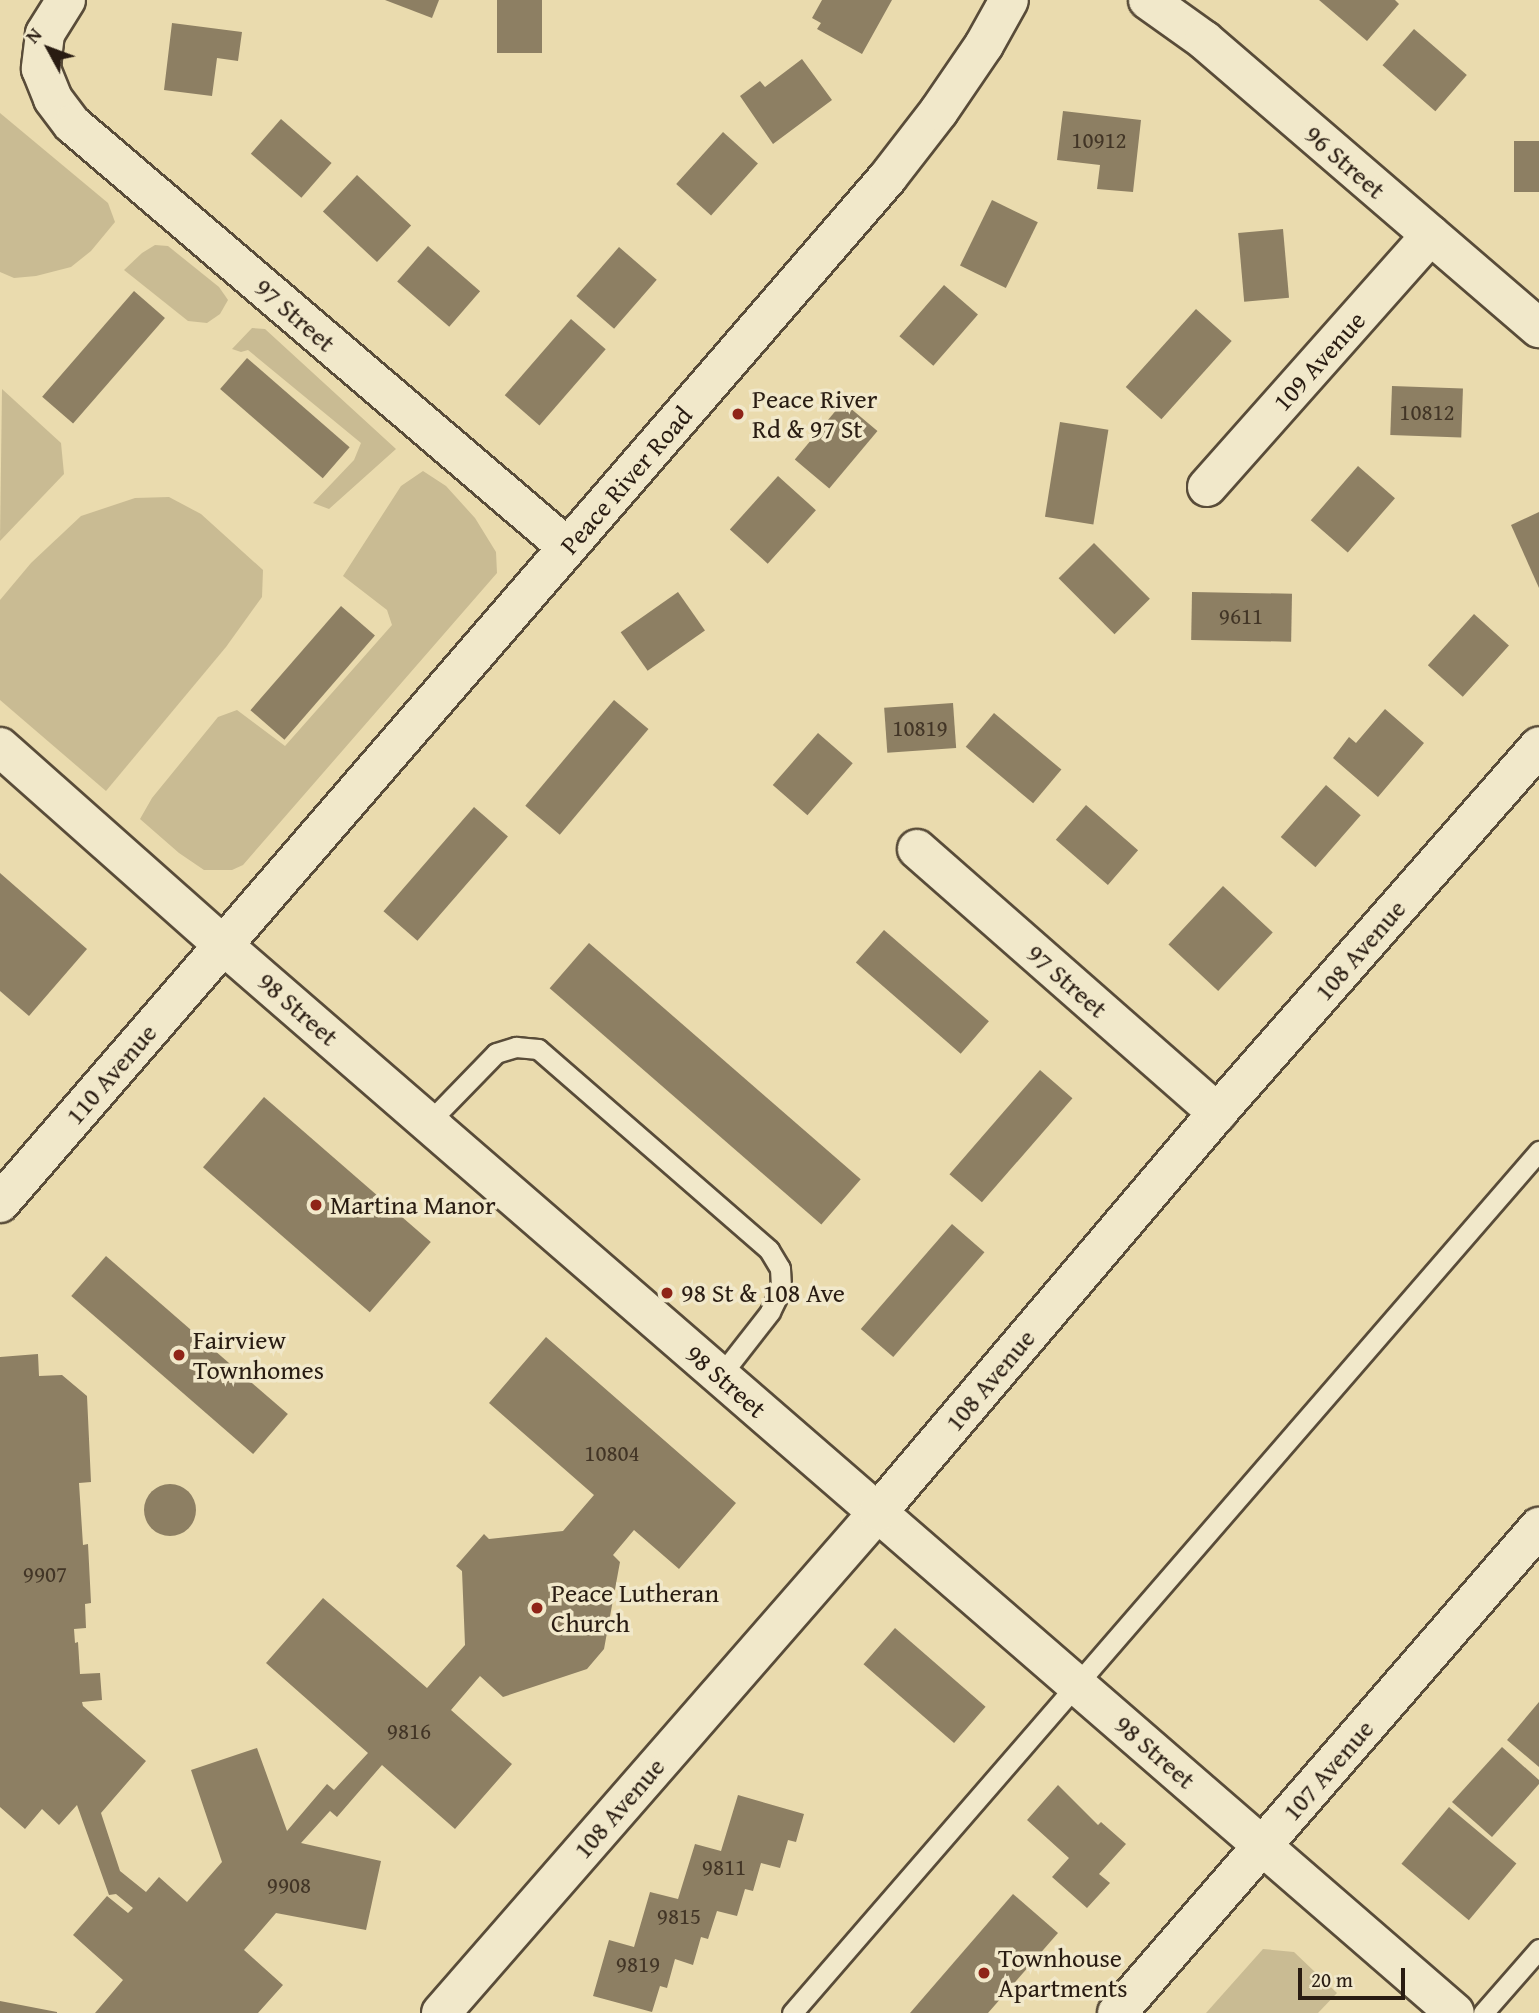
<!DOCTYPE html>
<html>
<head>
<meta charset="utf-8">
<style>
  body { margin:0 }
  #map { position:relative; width:1539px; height:2013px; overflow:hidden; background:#eadbae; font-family:"Gentium Book Plus",serif }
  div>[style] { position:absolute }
  .green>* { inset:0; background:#c9bb93 }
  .building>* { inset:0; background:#8d7f63; transform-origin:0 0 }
  .round { border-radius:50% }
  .roads { filter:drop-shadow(2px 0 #594c39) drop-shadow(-2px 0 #594c39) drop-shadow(0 2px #594c39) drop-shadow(0 -2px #594c39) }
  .service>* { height:19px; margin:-9.5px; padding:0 9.5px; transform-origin:9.5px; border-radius:9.5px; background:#f1e8ca }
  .minor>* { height:38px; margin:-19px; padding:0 19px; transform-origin:19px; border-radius:19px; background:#f1e8ca }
  .dots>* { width:19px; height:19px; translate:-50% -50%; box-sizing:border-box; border:4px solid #f1e8ca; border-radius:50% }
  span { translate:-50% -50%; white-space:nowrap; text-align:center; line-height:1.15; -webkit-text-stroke:7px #f1e8ca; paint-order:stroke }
  .number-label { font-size:23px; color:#423526 }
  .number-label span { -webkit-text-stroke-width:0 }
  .street-label { font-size:26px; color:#291c12 }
  .poi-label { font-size:26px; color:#291c12 }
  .left { translate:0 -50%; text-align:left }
  .north { position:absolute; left:14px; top:14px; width:70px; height:70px; -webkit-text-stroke:5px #f1e8ca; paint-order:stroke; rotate:311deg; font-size:19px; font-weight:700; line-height:28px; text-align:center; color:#291c12 }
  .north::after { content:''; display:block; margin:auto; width:24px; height:32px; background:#291c12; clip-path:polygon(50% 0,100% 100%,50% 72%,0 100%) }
  .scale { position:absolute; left:1298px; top:1968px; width:107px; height:32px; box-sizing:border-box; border:4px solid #291c12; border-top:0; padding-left:9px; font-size:21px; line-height:24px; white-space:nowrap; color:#291c12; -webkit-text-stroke:5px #f1e8ca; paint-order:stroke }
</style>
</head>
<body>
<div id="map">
  <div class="green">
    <i style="clip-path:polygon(0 113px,108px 203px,115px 222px,91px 251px,71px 267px,36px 276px,14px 278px,0 272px)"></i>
    <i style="clip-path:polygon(155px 245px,168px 246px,219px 287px,228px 300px,220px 314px,207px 323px,188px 321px,124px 270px,142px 253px)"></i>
    <i style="clip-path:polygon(252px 328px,265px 329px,396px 449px,329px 509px,313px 503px,354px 460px,361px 443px,248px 350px,241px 352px,232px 349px)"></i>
    <i style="clip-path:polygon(2px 389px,61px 443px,64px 474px,0 541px)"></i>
    <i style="clip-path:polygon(423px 471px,446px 486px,475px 518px,496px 552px,497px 573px,243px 865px,232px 870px,204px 870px,179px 853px,140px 819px,152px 798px,218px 717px,237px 710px,285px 746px,392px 625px,387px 610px,343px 576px,401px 486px)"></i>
    <i style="clip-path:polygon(169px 497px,201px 514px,263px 570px,262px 597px,226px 647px,106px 791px,0 700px,0 600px,31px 563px,81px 516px,135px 498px)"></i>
    <i style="clip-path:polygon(1263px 1949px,1294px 1952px,1337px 1993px,1318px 2013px,1206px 2013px)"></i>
  </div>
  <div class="building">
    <i style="clip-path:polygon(385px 0,439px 0,432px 18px)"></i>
    <i style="left:497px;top:0;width:45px;height:53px"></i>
    <i style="clip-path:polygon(822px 0,892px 0,862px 54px,817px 29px,821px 23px,812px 18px)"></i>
    <i style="clip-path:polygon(1319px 0,1395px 0,1399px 4px,1367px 41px)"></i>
    <i style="clip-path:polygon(172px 23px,242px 32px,238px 61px,217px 58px,212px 96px,164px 90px)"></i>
    <i style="left:1414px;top:29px;width:70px;height:48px;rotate:41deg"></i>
    <i style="clip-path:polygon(802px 59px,832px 100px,773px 144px,740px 96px,760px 81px,765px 87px)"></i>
    <i style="clip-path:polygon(1063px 111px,1141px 120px,1133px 192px,1097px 189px,1100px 165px,1057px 160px)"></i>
    <i style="left:281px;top:119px;width:67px;height:46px;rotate:41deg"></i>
    <i style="left:723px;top:132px;width:47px;height:70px;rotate:42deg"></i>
    <i style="left:1514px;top:141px;width:25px;height:51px"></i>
    <i style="left:357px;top:175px;width:74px;height:50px;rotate:43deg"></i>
    <i style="left:992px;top:200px;width:51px;height:73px;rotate:26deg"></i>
    <i style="left:1283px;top:229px;width:69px;height:45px;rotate:85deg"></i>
    <i style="left:428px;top:246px;width:69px;height:47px;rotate:41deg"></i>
    <i style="left:619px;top:247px;width:50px;height:65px;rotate:41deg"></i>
    <i style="left:944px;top:285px;width:45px;height:68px;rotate:41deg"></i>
    <i style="left:134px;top:291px;width:41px;height:140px;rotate:41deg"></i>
    <i style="left:1196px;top:309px;width:48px;height:105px;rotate:42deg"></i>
    <i style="left:571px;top:319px;width:46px;height:101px;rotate:41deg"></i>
    <i style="left:247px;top:358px;width:136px;height:41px;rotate:41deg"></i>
    <i style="left:1392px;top:386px;width:71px;height:49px;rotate:2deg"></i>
    <i style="left:843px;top:402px;width:45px;height:75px;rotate:40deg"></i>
    <i style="left:1060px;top:422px;width:49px;height:96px;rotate:9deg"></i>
    <i style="left:1358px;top:466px;width:49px;height:72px;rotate:41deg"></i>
    <i style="left:778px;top:476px;width:51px;height:72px;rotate:42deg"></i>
    <i style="clip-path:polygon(1539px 512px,1539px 588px,1511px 525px)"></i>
    <i style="left:1094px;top:543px;width:79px;height:50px;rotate:45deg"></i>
    <i style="left:678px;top:592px;width:47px;height:70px;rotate:55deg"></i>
    <i style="left:1192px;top:592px;width:100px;height:48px;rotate:1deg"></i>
    <i style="left:341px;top:606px;width:45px;height:138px;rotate:41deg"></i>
    <i style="left:1474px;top:614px;width:47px;height:69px;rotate:42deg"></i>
    <i style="left:614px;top:700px;width:45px;height:138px;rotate:40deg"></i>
    <i style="left:953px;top:703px;width:45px;height:69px;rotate:86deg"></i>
    <i style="clip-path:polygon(1385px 709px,1424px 743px,1378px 797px,1333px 758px,1349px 737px,1356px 743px)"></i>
    <i style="left:994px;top:713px;width:88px;height:44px;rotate:40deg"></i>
    <i style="left:818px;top:733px;width:46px;height:69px;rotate:41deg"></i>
    <i style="left:1326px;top:785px;width:46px;height:69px;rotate:41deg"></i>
    <i style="left:1086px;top:805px;width:69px;height:46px;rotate:41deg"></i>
    <i style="left:474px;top:807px;width:45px;height:138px;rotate:41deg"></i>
    <i style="clip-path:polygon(0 873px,87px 949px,29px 1016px,0 991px)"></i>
    <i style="left:1223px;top:886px;width:68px;height:80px;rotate:43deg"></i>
    <i style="left:884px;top:930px;width:139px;height:43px;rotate:41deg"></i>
    <i style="left:589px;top:943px;width:360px;height:60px;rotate:41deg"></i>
    <i style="left:1040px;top:1070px;width:43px;height:138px;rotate:41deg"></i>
    <i style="left:264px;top:1097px;width:221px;height:93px;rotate:41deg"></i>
    <i style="left:952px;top:1224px;width:43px;height:139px;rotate:41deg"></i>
    <i style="left:106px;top:1256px;width:241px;height:53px;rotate:41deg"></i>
    <i style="clip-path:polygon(546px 1337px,736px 1503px,679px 1569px,634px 1530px,613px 1555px,620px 1562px,604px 1649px,587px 1669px,503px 1697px,480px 1676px,451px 1710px,512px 1764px,455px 1829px,382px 1765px,337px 1817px,330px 1811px,301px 1843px,381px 1861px,366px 1930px,276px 1913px,244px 1950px,283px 1985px,258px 2013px,95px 2013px,123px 1980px,73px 1935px,107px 1896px,128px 1913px,133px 1908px,116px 1894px,109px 1895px,77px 1805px,59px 1825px,42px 1809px,25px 1829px,0 1807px,0 1357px,38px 1354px,39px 1376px,62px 1375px,87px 1396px,91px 1482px,79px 1483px,83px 1545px,88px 1544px,91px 1603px,85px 1604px,86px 1628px,74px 1629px,75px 1643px,78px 1642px,80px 1674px,100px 1673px,102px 1700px,82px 1702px,83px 1706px,146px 1761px,101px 1813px,120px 1871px,146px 1892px,159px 1877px,187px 1902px,222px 1862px,191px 1770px,257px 1748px,287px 1831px,327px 1784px,334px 1790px,368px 1753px,266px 1663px,323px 1598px,427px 1688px,465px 1645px,462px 1571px,456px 1566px,484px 1534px,489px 1539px,563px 1531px,594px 1495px,489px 1403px)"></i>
    <i class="round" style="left:144px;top:1484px;width:52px;height:52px"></i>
    <i style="left:895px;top:1628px;width:120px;height:48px;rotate:41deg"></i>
    <i style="clip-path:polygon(1539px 1702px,1539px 1767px,1507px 1740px)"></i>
    <i style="clip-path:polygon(1502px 1747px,1539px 1780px,1539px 1784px,1492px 1837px,1452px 1802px)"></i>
    <i style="clip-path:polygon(1058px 1785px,1098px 1825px,1101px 1822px,1126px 1844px,1099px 1874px,1110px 1883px,1087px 1908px,1052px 1877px,1069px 1858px,1027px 1820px)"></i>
    <i style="clip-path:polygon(738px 1795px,804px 1814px,796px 1842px,788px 1840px,780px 1868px,761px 1863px,753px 1891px,745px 1889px,737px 1916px,717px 1911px,708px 1939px,701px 1937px,693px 1965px,675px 1959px,667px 1988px,660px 1986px,652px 2012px,593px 1996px,609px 1940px,634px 1947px,650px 1892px,678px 1899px,695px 1844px,721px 1851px)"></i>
    <i style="left:1449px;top:1807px;width:88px;height:74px;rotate:40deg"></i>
    <i style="clip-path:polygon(1013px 1894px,1058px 1933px,988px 2013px,910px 2013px)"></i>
    <i style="clip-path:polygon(0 2001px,57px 2012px,57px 2013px,0 2013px)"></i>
  </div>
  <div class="roads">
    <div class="service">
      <i style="left:429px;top:1122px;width:96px;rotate:-45.8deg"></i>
      <i style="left:496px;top:1053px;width:21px;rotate:-17deg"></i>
      <i style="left:516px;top:1047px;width:22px;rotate:5deg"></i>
      <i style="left:538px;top:1049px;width:306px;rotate:41deg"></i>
      <i style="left:769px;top:1250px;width:21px;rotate:59deg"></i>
      <i style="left:780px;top:1268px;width:21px;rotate:87deg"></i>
      <i style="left:781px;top:1289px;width:25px;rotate:116deg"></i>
      <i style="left:770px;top:1312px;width:81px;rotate:128deg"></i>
      <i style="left:792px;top:2013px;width:1141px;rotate:-49.09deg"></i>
      <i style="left:1483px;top:2013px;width:85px;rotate:-48.8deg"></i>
    </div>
    <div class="minor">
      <i style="left:66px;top:0;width:40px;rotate:122deg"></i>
      <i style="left:45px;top:34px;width:35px;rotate:97deg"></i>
      <i style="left:41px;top:69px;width:32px;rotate:68deg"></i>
      <i style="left:53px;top:99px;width:31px;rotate:53deg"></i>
      <i style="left:72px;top:124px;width:651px;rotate:40.52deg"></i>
      <i style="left:1148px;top:0;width:69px;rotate:35.5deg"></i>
      <i style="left:1204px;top:40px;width:442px;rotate:40.7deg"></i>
      <i style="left:1207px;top:487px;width:337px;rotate:-48.4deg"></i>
      <i style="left:0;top:747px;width:298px;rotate:41.6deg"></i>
      <i style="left:223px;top:945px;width:1630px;rotate:40.92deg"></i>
      <i style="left:917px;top:849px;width:400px;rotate:41.3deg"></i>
      <i style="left:0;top:1203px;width:1357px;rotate:-49.12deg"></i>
      <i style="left:888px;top:177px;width:83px;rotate:-52.3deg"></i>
      <i style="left:939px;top:111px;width:80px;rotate:-55.7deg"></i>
      <i style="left:984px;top:45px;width:51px;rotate:-60.9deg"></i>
      <i style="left:441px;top:2013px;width:665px;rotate:-48.9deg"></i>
      <i style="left:878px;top:1512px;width:524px;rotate:-49.65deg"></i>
      <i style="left:1217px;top:1113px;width:488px;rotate:-48.7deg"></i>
      <i style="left:1117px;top:2013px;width:644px;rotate:-49.03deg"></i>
    </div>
  </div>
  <div class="dots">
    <i style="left:738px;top:414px;background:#8f2418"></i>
    <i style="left:316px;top:1205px;background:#8f2418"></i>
    <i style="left:667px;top:1293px;background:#8f2418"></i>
    <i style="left:179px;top:1355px;background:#8f2418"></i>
    <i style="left:537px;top:1608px;background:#8f2418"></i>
    <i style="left:984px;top:1973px;background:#8f2418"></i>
  </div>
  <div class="number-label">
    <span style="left:1099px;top:140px">10912</span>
    <span style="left:1427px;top:412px">10812</span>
    <span style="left:1241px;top:616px">9611</span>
    <span style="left:920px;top:728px">10819</span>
    <span style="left:612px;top:1453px">10804</span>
    <span style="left:45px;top:1574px">9907</span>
    <span style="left:409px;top:1731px">9816</span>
    <span style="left:724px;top:1867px">9811</span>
    <span style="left:289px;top:1885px">9908</span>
    <span style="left:679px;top:1916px">9815</span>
    <span style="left:638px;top:1964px">9819</span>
  </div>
  <div class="street-label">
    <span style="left:1345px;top:162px;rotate:41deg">96 Street</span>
    <span style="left:295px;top:315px;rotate:41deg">97 Street</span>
    <span style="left:1319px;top:361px;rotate:-48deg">109 Avenue</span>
    <span style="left:626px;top:480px;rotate:-49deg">Peace River Road</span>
    <span style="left:1360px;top:950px;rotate:-49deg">108 Avenue</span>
    <span style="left:1067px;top:981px;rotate:41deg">97 Street</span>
    <span style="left:298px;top:1009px;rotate:41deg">98 Street</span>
    <span style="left:111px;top:1074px;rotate:-49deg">110 Avenue</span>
    <span style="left:990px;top:1380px;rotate:-50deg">108 Avenue</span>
    <span style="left:726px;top:1381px;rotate:41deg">98 Street</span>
    <span style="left:1155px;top:1752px;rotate:41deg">98 Street</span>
    <span style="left:1328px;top:1770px;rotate:-49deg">107 Avenue</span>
    <span style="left:619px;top:1808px;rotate:-49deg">108 Avenue</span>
  </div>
  <div class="poi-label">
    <span class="left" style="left:752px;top:414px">Peace River<br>Rd &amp; 97 St</span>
    <span class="left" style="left:330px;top:1205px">Martina Manor</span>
    <span class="left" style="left:681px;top:1293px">98 St &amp; 108 Ave</span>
    <span class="left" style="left:193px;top:1355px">Fairview<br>Townhomes</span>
    <span class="left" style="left:551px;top:1608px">Peace Lutheran<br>Church</span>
    <span class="left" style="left:998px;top:1973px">Townhouse<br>Apartments</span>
  </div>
  <div class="north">N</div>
  <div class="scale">20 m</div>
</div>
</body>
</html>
